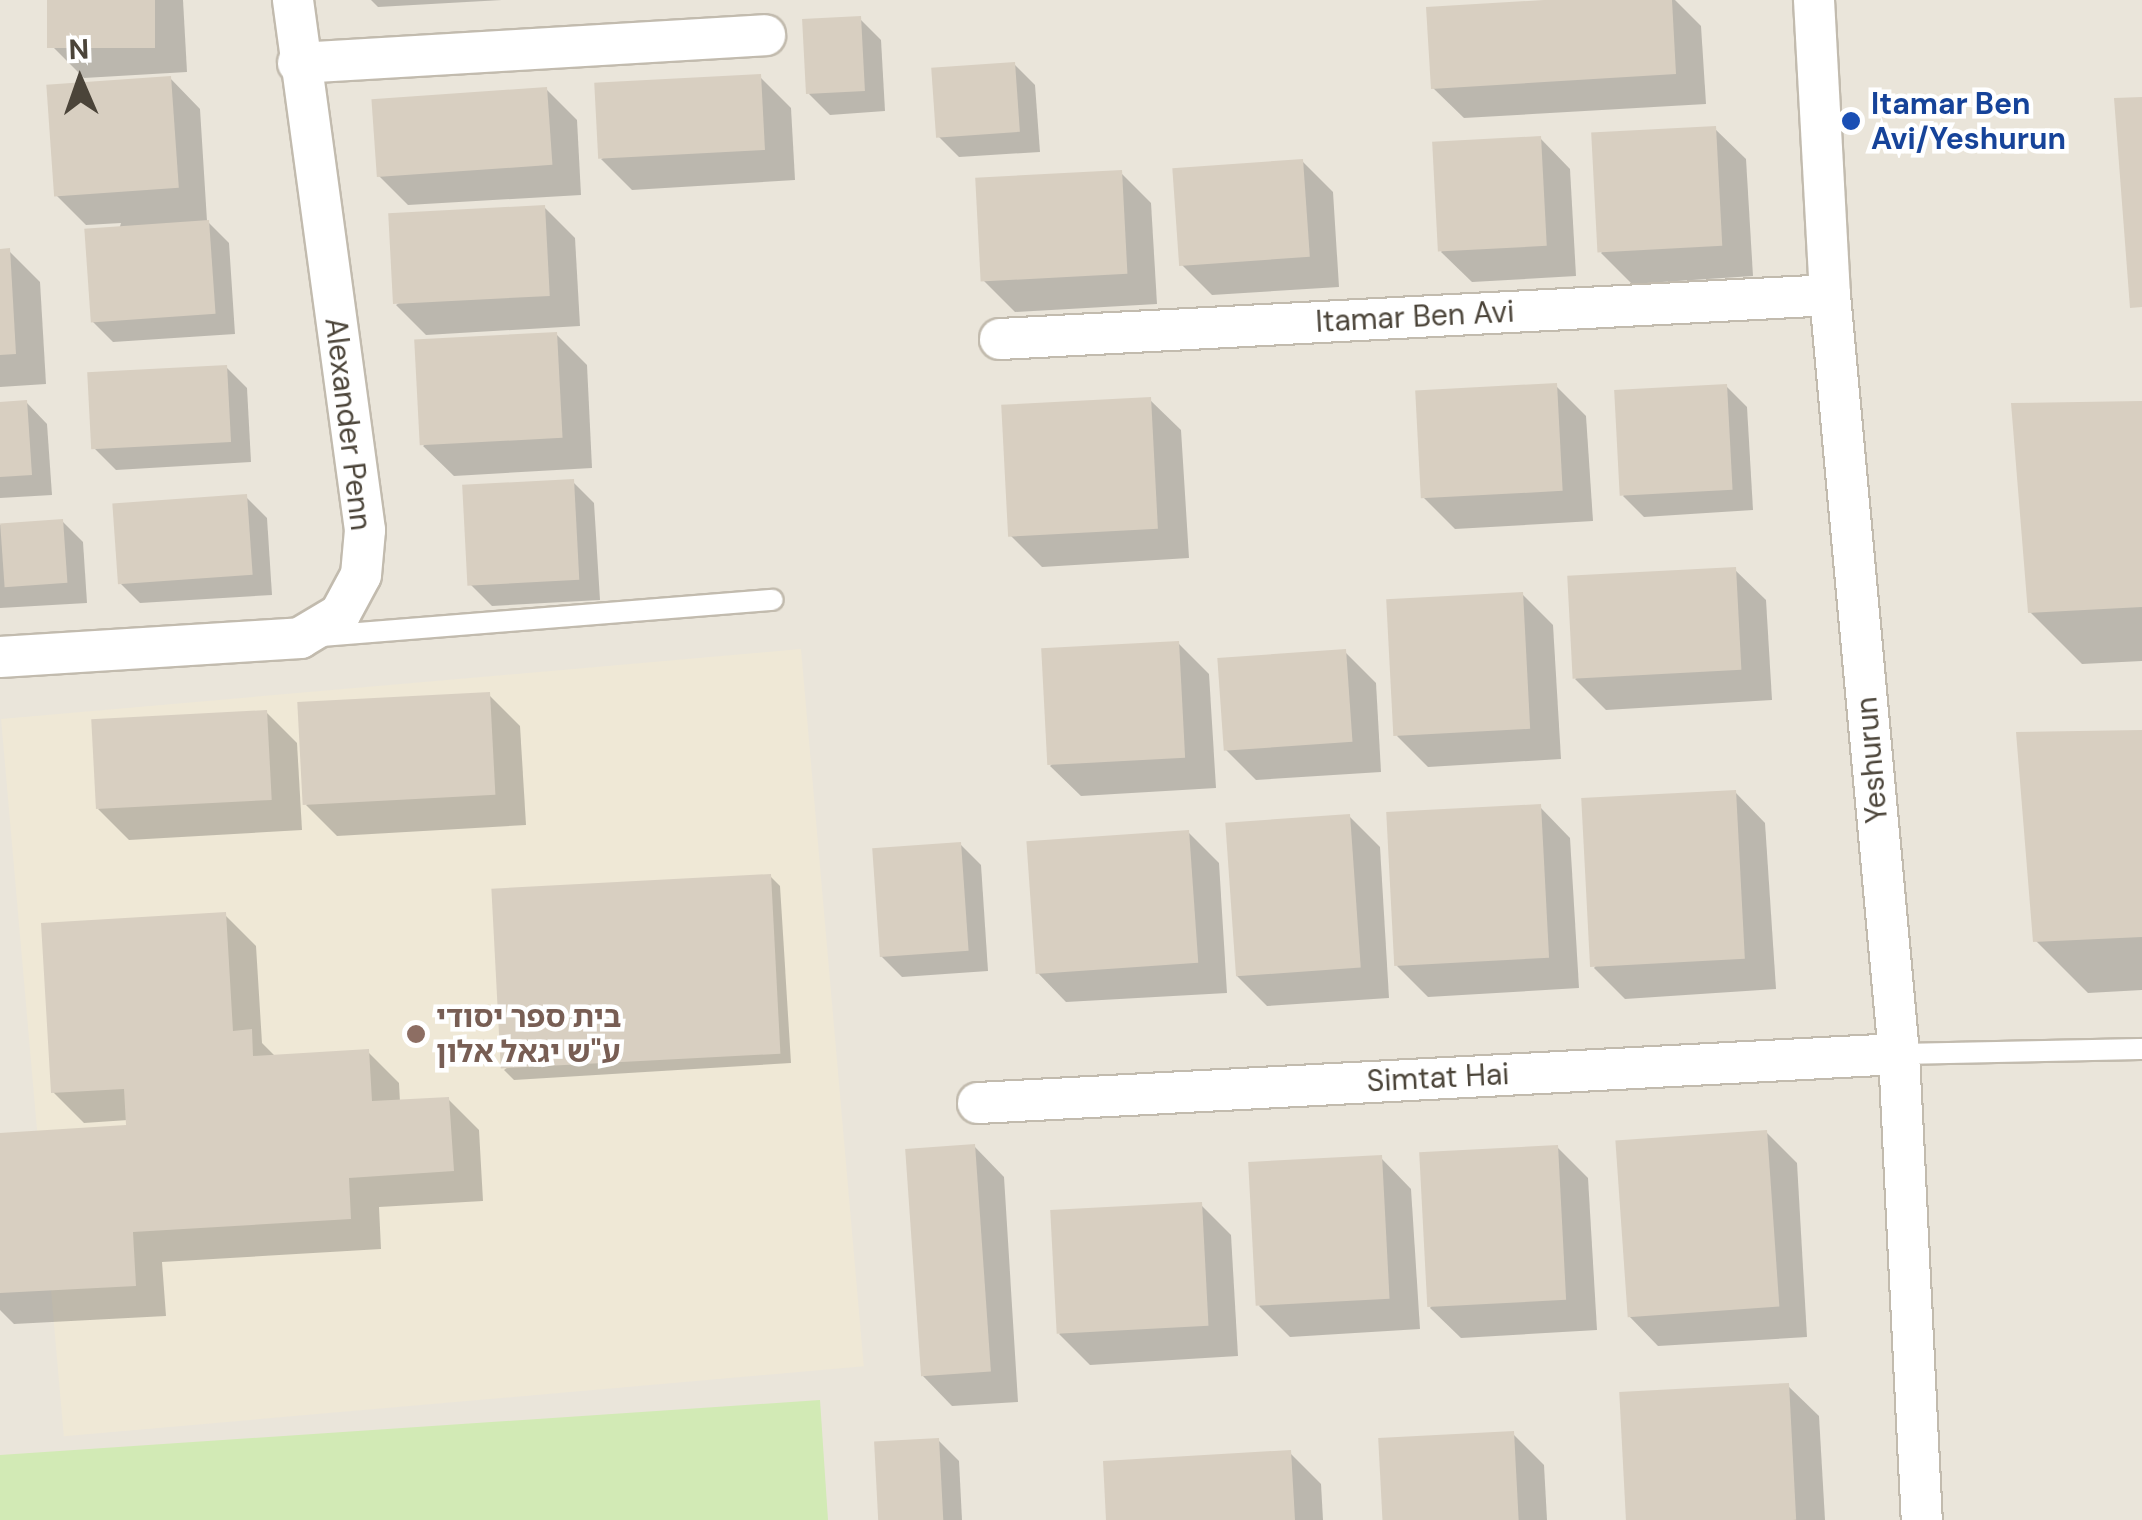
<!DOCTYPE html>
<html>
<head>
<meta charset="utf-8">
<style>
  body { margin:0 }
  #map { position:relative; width:2142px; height:1520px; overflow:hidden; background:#f6f3ec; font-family:"DM Sans","Noto Sans Hebrew",sans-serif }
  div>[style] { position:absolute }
  .residential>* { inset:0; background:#eae5da; transform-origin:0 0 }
  .education>* { inset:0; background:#efe8d6; transform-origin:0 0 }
  .green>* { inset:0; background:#d2eab5 }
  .shadow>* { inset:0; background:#0003 }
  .building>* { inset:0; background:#d8cfc1; transform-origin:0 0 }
  .roads { filter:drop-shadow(2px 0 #c2bbae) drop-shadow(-2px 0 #c2bbae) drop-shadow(0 2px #c2bbae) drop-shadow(0 -2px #c2bbae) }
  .service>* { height:20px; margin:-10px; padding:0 10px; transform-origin:10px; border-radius:10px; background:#fff }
  .minor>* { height:40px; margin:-20px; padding:0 20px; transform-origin:20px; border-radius:20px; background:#fff }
  .dots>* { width:28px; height:28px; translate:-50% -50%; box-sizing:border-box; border:5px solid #fff; border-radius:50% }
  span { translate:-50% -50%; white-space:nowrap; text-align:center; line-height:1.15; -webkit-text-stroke:9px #fff; paint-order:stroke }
  .transit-label { font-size:30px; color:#164399; font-weight:700 }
  .left { translate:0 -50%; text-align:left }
  .street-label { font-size:30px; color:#4b4439 }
  .education-label { font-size:30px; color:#785e54; font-weight:700 }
  .north { position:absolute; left:30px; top:30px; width:100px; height:100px; -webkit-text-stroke:8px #fff; paint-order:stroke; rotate:358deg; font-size:28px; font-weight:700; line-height:40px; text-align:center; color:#4b4439 }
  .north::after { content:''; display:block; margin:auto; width:35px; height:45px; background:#4b4439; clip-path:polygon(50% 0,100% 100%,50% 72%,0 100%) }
</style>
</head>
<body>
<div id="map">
  <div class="residential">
    <i style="left:0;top:0;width:2142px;height:1520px"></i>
  </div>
  <div class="education">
    <i style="left:801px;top:649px;width:720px;height:803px;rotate:85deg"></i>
  </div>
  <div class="green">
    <i style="clip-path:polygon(820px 1400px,828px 1520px,0 1520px,0 1455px)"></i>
  </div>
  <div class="shadow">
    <i style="clip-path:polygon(50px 0,183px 0,187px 72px,84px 78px,53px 47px)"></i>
    <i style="clip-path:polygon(371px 0,502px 0,378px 7px)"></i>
    <i style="clip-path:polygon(1586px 0,1675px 0,1701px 26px,1706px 104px,1464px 118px,1433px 88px)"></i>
    <i style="clip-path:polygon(860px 19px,881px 40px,885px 111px,830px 115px,809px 94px)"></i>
    <i style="clip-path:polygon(1014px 64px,1035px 85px,1040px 152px,959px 157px,938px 136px)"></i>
    <i style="clip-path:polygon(760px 77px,791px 108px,795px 180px,632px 190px,601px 159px)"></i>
    <i style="clip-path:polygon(170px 78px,200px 109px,207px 221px,229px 243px,235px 334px,113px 342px,92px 321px,121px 223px,86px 225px,55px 194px)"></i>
    <i style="clip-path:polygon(546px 89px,577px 120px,581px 195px,408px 205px,377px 174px)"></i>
    <i style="clip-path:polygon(1715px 129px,1746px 159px,1753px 276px,1632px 284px,1601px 253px)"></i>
    <i style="clip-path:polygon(1540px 138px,1570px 169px,1576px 276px,1472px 282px,1441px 252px)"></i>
    <i style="clip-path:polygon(1302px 161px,1333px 192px,1339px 287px,1212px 295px,1181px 264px)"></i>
    <i style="clip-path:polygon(1121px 173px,1151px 203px,1157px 304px,1015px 312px,984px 281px)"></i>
    <i style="clip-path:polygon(544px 207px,575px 238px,580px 326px,426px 335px,396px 305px)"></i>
    <i style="clip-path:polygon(9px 251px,40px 282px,46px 384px,0 387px,0 252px)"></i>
    <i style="clip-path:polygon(556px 334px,587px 365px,592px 468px,454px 476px,423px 446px)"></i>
    <i style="clip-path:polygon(226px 367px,247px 388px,251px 462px,116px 470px,95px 449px)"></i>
    <i style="clip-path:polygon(1556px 386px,1586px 416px,1593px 521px,1455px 529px,1424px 498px)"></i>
    <i style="clip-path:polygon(1726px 386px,1747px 407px,1753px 510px,1644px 517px,1623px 496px)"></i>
    <i style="clip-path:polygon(1150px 400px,1181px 430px,1189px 558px,1042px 567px,1011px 536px)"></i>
    <i style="clip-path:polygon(27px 403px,47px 424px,52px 495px,0 498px,0 405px)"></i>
    <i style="clip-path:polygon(2142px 403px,2142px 661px,2082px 664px,2030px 612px)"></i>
    <i style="clip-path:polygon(573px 482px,594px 503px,600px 600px,492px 606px,471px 585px)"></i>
    <i style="clip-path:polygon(246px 497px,267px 518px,272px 595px,140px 603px,119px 582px)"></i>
    <i style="clip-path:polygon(62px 521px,83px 542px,87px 603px,0 608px,0 525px)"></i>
    <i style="clip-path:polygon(1735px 570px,1766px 600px,1772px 700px,1606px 710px,1575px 679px)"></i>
    <i style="clip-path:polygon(1522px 594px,1553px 625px,1561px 759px,1428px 767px,1397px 736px)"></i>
    <i style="clip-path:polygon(1178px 643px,1209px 674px,1216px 788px,1081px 796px,1050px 766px)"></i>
    <i style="clip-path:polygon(1345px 652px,1376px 683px,1381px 772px,1256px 780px,1225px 749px)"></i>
    <i style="clip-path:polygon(489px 695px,520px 726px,526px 825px,337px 836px,306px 805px)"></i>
    <i style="clip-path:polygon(266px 712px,297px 743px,302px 830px,129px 840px,98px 809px)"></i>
    <i style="clip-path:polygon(2142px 732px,2142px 990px,2088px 993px,2036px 941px)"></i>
    <i style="clip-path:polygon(1735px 792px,1765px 823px,1776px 989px,1625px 999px,1594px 968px)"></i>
    <i style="clip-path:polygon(1540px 807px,1570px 838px,1579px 988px,1428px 997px,1397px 966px)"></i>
    <i style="clip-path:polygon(1349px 816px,1380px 847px,1389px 998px,1267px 1006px,1236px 975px)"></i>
    <i style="clip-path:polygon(1188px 832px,1219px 863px,1227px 993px,1066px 1002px,1036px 971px)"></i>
    <i style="clip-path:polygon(960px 844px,981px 865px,988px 971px,902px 977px,881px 956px)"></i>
    <i style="clip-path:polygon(770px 876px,780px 886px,791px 1063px,514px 1080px,504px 1070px)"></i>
    <i style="clip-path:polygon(225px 915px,256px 946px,262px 1043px,276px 1057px,368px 1052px,399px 1083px,400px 1102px,448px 1099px,479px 1130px,483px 1201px,379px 1207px,381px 1249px,162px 1262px,166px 1316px,14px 1324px,0 1310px,0 1135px,129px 1127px,128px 1120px,84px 1123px,53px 1092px)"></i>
    <i style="clip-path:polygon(1766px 1132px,1797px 1163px,1807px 1337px,1658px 1346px,1628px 1315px)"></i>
    <i style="clip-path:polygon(974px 1146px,1004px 1177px,1018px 1402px,952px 1406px,922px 1375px)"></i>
    <i style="clip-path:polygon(1557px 1147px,1588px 1178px,1597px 1330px,1461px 1338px,1430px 1308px)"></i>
    <i style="clip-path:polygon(1381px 1158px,1411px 1189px,1420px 1329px,1290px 1337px,1259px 1306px)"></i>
    <i style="clip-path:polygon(1201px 1205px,1231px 1235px,1238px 1356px,1090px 1365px,1059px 1334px)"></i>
    <i style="clip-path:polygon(1788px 1386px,1819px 1416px,1825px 1520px,1629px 1520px)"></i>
    <i style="clip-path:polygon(1513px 1434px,1544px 1465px,1547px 1520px,1385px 1520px)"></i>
    <i style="clip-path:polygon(938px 1440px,959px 1461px,962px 1520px,881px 1520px)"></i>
    <i style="clip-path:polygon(1290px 1453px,1321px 1484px,1323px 1520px,1109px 1520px)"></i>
  </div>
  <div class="building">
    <i style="left:47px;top:0;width:108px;height:48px"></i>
    <i style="clip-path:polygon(1544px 0,1672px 0,1676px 74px,1431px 89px,1426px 7px)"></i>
    <i style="left:861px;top:16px;width:75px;height:59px;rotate:87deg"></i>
    <i style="left:1015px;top:62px;width:70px;height:84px;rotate:86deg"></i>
    <i style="left:761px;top:74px;width:76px;height:167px;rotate:87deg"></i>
    <i style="left:171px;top:76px;width:112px;height:125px;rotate:86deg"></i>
    <i style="left:547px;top:87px;width:78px;height:176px;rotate:86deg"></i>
    <i style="clip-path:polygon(2142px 97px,2142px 307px,2130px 308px,2114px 98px)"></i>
    <i style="left:1716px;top:126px;width:120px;height:125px;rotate:87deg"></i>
    <i style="left:1541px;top:136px;width:110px;height:109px;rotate:87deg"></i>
    <i style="left:1303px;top:159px;width:98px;height:131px;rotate:86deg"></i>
    <i style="left:1122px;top:170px;width:104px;height:147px;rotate:87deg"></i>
    <i style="left:545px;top:205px;width:91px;height:157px;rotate:87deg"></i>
    <i style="left:209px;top:220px;width:94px;height:125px;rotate:86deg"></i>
    <i style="clip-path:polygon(10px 248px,16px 354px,0 355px,0 249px)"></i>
    <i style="left:557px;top:332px;width:106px;height:143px;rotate:87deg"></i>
    <i style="left:227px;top:365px;width:77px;height:140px;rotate:87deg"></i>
    <i style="left:1557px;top:383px;width:108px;height:142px;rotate:87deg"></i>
    <i style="left:1727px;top:384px;width:106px;height:113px;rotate:87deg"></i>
    <i style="left:1151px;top:397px;width:132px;height:150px;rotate:87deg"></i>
    <i style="clip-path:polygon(27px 400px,32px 475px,0 477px,0 402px)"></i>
    <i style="clip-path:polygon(2142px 401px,2142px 607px,2028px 613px,2011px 403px)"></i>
    <i style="left:574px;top:479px;width:101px;height:112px;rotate:87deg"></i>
    <i style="left:247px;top:494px;width:81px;height:135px;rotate:86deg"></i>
    <i style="left:63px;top:519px;width:64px;height:63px;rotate:86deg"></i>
    <i style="left:1736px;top:567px;width:103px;height:169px;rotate:87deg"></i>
    <i style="left:1523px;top:592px;width:137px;height:137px;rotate:87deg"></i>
    <i style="left:1179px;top:641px;width:117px;height:138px;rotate:87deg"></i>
    <i style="left:1346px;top:649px;width:93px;height:129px;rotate:86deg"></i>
    <i style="left:490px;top:692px;width:103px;height:193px;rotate:87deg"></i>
    <i style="left:267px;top:710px;width:90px;height:176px;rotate:87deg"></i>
    <i style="clip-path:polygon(2142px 730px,2142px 937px,2033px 942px,2016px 732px)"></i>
    <i style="left:1736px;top:790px;width:169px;height:155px;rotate:87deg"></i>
    <i style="left:1541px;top:804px;width:154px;height:155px;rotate:87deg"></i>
    <i style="left:1350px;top:814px;width:154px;height:125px;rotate:86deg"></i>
    <i style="left:1189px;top:830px;width:133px;height:163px;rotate:86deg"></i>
    <i style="left:961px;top:842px;width:109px;height:89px;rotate:86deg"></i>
    <i style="left:771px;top:874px;width:180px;height:280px;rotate:87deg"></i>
    <i style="clip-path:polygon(226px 912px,233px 1031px,252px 1029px,253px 1056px,369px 1049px,372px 1101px,449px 1097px,454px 1171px,349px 1178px,351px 1219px,133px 1232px,136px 1286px,0 1293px,0 1133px,126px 1125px,124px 1089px,51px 1093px,41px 923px)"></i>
    <i style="left:1767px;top:1130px;width:177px;height:152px;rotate:86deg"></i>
    <i style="left:975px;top:1144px;width:228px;height:70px;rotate:86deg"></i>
    <i style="left:1558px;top:1145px;width:155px;height:139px;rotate:87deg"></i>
    <i style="left:1382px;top:1155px;width:144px;height:134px;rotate:87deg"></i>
    <i style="left:1202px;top:1202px;width:124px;height:152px;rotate:87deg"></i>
    <i style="left:1789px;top:1383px;width:137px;height:170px;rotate:87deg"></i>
    <i style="left:1514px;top:1431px;width:89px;height:136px;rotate:87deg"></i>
    <i style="left:939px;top:1438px;width:82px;height:65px;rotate:87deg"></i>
    <i style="clip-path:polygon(1291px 1450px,1295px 1520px,1106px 1520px,1103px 1461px)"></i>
  </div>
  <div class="roads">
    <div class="service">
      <i style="left:322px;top:636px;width:452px;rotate:-4.6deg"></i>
      <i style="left:1899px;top:1054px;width:243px;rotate:-1.2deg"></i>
    </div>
    <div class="minor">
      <i style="left:1814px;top:0;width:295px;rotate:86.9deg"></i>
      <i style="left:1830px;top:295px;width:762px;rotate:84.81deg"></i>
      <i style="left:1899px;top:1054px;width:467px;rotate:87.2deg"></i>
      <i style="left:298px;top:63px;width:468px;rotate:-3.4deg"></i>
      <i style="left:1000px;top:339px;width:831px;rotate:-3.03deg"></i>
      <i style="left:0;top:657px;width:301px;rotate:-3.6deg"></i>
      <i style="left:300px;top:638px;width:47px;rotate:-31deg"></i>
      <i style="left:340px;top:614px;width:44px;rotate:-61.7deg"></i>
      <i style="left:361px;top:575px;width:45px;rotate:-84.9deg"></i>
      <i style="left:365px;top:530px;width:535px;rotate:-97.74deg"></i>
      <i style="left:978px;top:1103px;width:922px;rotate:-3.05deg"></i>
    </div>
  </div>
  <div class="dots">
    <i style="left:1851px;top:121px;background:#1a4fb4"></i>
    <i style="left:416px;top:1034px;background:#8d6e63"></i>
  </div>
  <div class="transit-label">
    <span class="left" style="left:1871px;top:121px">Itamar Ben<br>Avi/Yeshurun</span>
  </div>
  <div class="street-label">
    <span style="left:1415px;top:317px;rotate:-3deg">Itamar Ben Avi</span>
    <span style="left:348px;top:424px;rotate:83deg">Alexander Penn</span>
    <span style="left:1872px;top:760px;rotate:-95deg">Yeshurun</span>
    <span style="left:1438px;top:1078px;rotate:-3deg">Simtat Hai</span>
  </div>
  <div class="education-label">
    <span class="left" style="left:436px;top:1034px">בית ספר יסודי<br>ע"ש יגאל אלון</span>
  </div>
  <div class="north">N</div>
</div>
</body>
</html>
